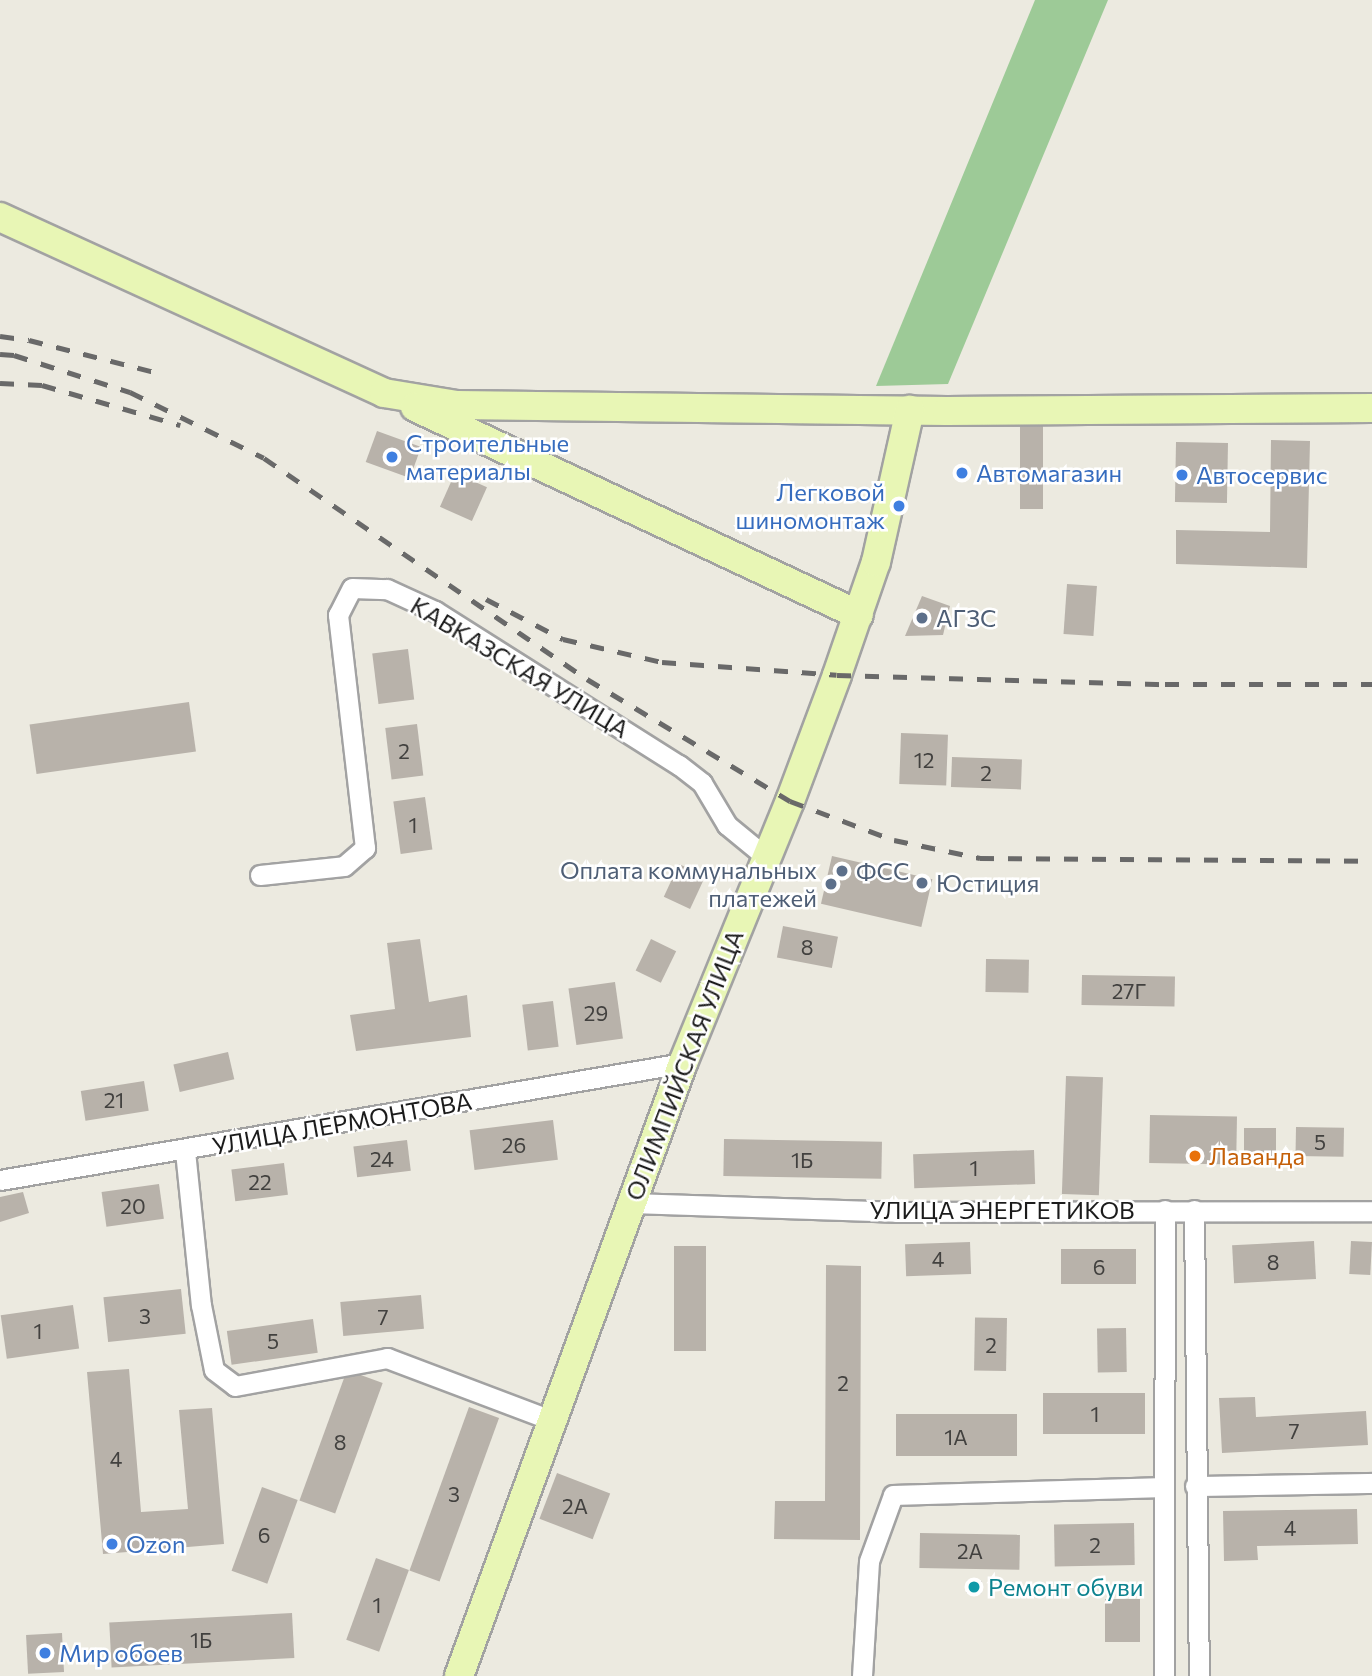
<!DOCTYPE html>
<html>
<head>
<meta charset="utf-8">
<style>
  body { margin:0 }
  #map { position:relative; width:1372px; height:1676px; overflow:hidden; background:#eceae0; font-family:Commissioner,sans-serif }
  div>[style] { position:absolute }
  .forest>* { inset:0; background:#9dca97 }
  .building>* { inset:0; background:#b8b2aa; transform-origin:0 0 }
  .roads { filter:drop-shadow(2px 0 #a2a2a2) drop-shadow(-2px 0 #a2a2a2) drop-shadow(0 2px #a2a2a2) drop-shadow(0 -2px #a2a2a2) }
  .street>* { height:19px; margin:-9.5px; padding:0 9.5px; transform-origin:9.5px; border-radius:9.5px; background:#fff }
  .secondary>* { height:28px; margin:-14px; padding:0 14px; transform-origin:14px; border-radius:14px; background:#e8f6b5 }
  .rail>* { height:5px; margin-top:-2.5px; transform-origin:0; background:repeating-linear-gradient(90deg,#696969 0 14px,transparent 0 28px) }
  .dots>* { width:19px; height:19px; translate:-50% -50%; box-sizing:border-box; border:4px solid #fff; border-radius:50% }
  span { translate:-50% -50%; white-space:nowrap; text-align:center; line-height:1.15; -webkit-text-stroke:5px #fff; paint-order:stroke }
  .number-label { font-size:21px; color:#42413f }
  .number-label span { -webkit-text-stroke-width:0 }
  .shop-label { font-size:24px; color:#366cbe }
  .left { translate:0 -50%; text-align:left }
  .right { translate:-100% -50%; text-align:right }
  .service-label { font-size:24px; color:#4e5e75 }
  .street-label { font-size:24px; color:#1b1b1b }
  .food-label { font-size:24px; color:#c56008 }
  .culture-label { font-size:24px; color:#0d838f }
</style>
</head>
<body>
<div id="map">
  <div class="forest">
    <i style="clip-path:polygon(1035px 0,1108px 0,948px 384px,876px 386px)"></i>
  </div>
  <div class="building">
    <i style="left:1020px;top:426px;width:23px;height:83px"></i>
    <i style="left:377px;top:431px;width:47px;height:33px;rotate:20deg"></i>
    <i style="clip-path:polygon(1271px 440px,1310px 441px,1307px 568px,1176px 564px,1176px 530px,1270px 532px)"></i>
    <i style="left:1176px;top:442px;width:52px;height:60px;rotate:1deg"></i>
    <i style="left:455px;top:473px;width:35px;height:37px;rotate:24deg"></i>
    <i style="left:1067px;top:584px;width:30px;height:50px;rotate:4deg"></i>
    <i style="clip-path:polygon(922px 596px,950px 606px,943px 635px,905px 636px)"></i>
    <i style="left:408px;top:649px;width:51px;height:36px;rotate:83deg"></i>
    <i style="left:189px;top:702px;width:50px;height:161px;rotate:82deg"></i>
    <i style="left:417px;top:724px;width:52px;height:32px;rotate:83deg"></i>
    <i style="left:901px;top:733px;width:47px;height:51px;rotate:2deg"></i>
    <i style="left:952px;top:757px;width:70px;height:30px;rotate:2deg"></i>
    <i style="left:425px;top:797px;width:53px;height:32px;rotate:82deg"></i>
    <i style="left:832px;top:856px;width:103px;height:49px;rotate:13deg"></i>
    <i style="left:679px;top:864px;width:29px;height:36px;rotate:25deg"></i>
    <i style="left:783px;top:926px;width:56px;height:32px;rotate:11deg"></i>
    <i style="clip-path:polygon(420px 939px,429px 1002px,467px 995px,471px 1037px,356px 1051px,350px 1015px,395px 1009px,387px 943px)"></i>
    <i style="left:651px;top:939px;width:28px;height:35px;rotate:26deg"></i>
    <i style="left:986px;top:959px;width:43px;height:33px;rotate:1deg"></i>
    <i style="left:1082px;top:975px;width:93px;height:30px;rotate:1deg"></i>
    <i style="left:615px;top:982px;width:57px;height:47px;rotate:82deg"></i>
    <i style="left:553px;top:1001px;width:46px;height:31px;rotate:83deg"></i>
    <i style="left:228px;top:1052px;width:28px;height:56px;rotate:77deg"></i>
    <i style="left:1066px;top:1076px;width:37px;height:118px;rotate:2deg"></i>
    <i style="left:144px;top:1081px;width:30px;height:64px;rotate:81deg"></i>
    <i style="left:1150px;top:1115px;width:87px;height:48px;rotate:1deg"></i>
    <i style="left:553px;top:1120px;width:40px;height:84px;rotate:83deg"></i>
    <i style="left:1296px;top:1127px;width:48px;height:29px;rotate:1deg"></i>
    <i style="left:1244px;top:1128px;width:32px;height:32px"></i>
    <i style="left:724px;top:1139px;width:158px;height:37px;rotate:1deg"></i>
    <i style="left:407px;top:1140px;width:31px;height:54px;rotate:83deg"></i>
    <i style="left:1034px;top:1150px;width:34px;height:121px;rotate:88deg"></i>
    <i style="left:284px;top:1163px;width:32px;height:53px;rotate:83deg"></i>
    <i style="left:159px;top:1184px;width:35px;height:58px;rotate:82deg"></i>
    <i style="clip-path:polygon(23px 1192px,29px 1213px,0 1222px,0 1197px)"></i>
    <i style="left:1314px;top:1241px;width:38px;height:82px;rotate:87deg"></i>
    <i style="left:1351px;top:1241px;width:21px;height:33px;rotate:3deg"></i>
    <i style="left:970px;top:1242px;width:32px;height:65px;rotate:88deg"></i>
    <i style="left:674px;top:1246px;width:32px;height:105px"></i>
    <i style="left:1136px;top:1249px;width:35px;height:75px;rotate:90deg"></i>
    <i style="clip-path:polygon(826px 1265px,861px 1266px,860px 1540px,774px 1539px,775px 1501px,825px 1501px)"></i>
    <i style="left:181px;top:1289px;width:45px;height:78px;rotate:84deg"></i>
    <i style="left:421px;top:1295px;width:34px;height:81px;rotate:85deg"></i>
    <i style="left:73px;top:1305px;width:44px;height:73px;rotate:82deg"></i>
    <i style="left:1007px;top:1318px;width:53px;height:32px;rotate:91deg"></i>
    <i style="left:313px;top:1319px;width:34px;height:87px;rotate:82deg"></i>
    <i style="left:1126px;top:1328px;width:44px;height:29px;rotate:89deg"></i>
    <i style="clip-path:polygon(129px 1369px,141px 1512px,188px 1509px,179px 1410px,212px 1408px,224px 1544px,103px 1554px,87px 1372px)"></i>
    <i style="left:347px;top:1370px;width:38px;height:139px;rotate:20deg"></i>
    <i style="left:1145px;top:1393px;width:41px;height:102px;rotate:90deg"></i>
    <i style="clip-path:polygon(1255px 1397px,1256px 1417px,1366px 1411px,1368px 1445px,1222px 1453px,1219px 1398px)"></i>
    <i style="left:469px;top:1407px;width:32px;height:174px;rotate:20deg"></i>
    <i style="left:1017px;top:1414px;width:42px;height:121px;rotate:90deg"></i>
    <i style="left:557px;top:1473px;width:57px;height:49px;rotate:21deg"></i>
    <i style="left:262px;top:1487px;width:38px;height:89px;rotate:20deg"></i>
    <i style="clip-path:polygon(1357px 1509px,1358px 1544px,1257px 1546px,1258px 1560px,1224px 1561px,1223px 1511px)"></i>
    <i style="left:1134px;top:1523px;width:42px;height:80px;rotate:89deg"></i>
    <i style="left:920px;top:1533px;width:100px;height:35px;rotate:1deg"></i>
    <i style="left:376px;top:1558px;width:35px;height:87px;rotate:20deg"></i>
    <i style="left:967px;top:1580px;width:15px;height:13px;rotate:4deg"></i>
    <i style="left:1140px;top:1599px;width:43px;height:35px;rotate:90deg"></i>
    <i style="left:292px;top:1613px;width:45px;height:183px;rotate:87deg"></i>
    <i style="left:62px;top:1633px;width:39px;height:36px;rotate:87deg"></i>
  </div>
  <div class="roads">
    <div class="street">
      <i style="left:260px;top:875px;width:84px;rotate:-6.1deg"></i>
      <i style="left:344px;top:866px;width:28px;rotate:-41deg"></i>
      <i style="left:365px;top:848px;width:235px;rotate:-96.6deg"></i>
      <i style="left:338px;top:615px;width:30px;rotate:-63deg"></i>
      <i style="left:352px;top:588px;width:35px;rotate:2deg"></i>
      <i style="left:387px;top:589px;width:53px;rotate:24.6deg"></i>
      <i style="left:435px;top:611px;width:289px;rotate:32.3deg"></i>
      <i style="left:679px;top:765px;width:29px;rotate:38deg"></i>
      <i style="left:702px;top:783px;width:49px;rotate:59.2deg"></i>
      <i style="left:727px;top:825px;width:50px;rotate:39.4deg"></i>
      <i style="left:185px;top:1151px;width:155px;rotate:84.1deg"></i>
      <i style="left:201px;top:1305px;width:66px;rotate:78.7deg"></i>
      <i style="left:214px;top:1370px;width:26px;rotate:37deg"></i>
      <i style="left:235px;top:1386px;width:155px;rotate:-10.4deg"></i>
      <i style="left:387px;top:1358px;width:175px;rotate:20.7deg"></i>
      <i style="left:0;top:1180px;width:693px;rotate:-9.72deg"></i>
      <i style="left:631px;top:1203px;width:265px;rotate:1.9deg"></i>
      <i style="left:896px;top:1212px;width:476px;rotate:-0.1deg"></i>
      <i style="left:1194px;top:1210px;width:466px;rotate:89.4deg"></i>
      <i style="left:1195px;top:1486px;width:177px;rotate:-1deg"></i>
      <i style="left:862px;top:1676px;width:115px;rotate:-86.5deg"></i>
      <i style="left:869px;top:1561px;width:70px;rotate:-70deg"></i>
      <i style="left:893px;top:1495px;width:271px;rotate:-1.7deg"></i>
      <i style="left:1164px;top:1676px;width:466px;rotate:-89.9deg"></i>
    </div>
    <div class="secondary">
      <i style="left:0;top:217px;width:422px;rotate:24.6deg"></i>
      <i style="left:384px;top:393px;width:74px;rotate:9.3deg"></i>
      <i style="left:457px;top:405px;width:490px;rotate:0.7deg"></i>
      <i style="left:947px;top:411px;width:425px;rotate:-0.4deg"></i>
      <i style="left:415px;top:407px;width:490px;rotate:25.1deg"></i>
      <i style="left:459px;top:1676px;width:653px;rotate:-69.93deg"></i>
      <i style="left:683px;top:1063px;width:283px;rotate:-67.8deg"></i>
      <i style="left:790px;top:801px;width:134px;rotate:-69.5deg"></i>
      <i style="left:837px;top:675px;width:120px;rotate:-71deg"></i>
      <i style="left:876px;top:562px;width:156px;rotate:-77.4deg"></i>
    </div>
  </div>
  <div class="rail">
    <i style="left:0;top:336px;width:29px;rotate:8deg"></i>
    <i style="left:29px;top:340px;width:130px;rotate:14.3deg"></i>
    <i style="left:0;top:354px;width:14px;rotate:4deg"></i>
    <i style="left:14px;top:355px;width:122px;rotate:17.7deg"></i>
    <i style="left:130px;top:392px;width:149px;rotate:26.2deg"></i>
    <i style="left:264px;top:458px;width:391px;rotate:34.4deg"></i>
    <i style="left:587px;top:679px;width:237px;rotate:31deg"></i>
    <i style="left:790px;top:801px;width:111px;rotate:20.6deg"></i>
    <i style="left:894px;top:840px;width:88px;rotate:11.8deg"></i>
    <i style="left:980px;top:858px;width:392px;rotate:0.4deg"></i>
    <i style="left:0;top:383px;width:42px;rotate:2.7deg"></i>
    <i style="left:42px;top:385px;width:144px;rotate:16.2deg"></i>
    <i style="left:486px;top:599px;width:87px;rotate:27.5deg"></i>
    <i style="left:563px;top:639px;width:102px;rotate:13.1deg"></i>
    <i style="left:662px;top:662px;width:175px;rotate:4.2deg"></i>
    <i style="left:837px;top:675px;width:328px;rotate:1.6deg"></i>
    <i style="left:1165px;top:684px;width:207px"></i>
  </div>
  <div class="dots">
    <i style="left:392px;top:457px;background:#3f7fe0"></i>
    <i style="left:962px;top:473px;background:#3f7fe0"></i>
    <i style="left:1182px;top:475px;background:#3f7fe0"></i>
    <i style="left:899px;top:506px;background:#3f7fe0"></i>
    <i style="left:922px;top:618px;background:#5c6f8a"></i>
    <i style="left:842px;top:871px;background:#5c6f8a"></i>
    <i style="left:922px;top:883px;background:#5c6f8a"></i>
    <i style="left:831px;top:884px;background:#5c6f8a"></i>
    <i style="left:1195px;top:1156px;background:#e8710a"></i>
    <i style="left:112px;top:1544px;background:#3f7fe0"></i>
    <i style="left:974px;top:1587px;background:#0f9aa8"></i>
    <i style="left:45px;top:1653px;background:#3f7fe0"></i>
  </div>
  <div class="number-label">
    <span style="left:404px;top:751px">2</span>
    <span style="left:924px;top:760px">12</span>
    <span style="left:986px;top:773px">2</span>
    <span style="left:413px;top:825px">1</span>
    <span style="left:807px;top:947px">8</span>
    <span style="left:1129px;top:991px">27Г</span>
    <span style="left:596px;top:1013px">29</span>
    <span style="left:114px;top:1100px">21</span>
    <span style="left:1320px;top:1142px">5</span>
    <span style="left:514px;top:1145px">26</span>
    <span style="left:382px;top:1159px">24</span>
    <span style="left:802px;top:1160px">1Б</span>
    <span style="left:974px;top:1168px">1</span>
    <span style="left:260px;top:1182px">22</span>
    <span style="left:133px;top:1206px">20</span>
    <span style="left:938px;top:1259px">4</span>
    <span style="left:1273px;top:1262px">8</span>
    <span style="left:1099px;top:1267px">6</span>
    <span style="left:145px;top:1316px">3</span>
    <span style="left:383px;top:1317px">7</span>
    <span style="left:38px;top:1331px">1</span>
    <span style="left:273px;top:1341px">5</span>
    <span style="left:991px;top:1345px">2</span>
    <span style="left:843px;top:1383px">2</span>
    <span style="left:1095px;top:1414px">1</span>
    <span style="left:1294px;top:1431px">7</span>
    <span style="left:956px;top:1437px">1А</span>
    <span style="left:340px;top:1442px">8</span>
    <span style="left:116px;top:1459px">4</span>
    <span style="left:454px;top:1494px">3</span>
    <span style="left:575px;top:1506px">2А</span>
    <span style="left:1290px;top:1528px">4</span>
    <span style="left:264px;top:1535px">6</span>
    <span style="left:1095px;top:1545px">2</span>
    <span style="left:970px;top:1551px">2А</span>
    <span style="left:377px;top:1605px">1</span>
    <span style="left:201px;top:1640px">1Б</span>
  </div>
  <div class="shop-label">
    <span class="left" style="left:406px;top:457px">Строительные<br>материалы</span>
    <span class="left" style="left:976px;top:473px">Автомагазин</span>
    <span class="left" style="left:1196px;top:475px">Автосервис</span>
    <span class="right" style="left:885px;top:506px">Легковой<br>шиномонтаж</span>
    <span class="left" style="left:126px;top:1544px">Ozon</span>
    <span class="left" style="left:59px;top:1653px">Мир обоев</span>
  </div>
  <div class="service-label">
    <span class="left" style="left:936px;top:618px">АГЗС</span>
    <span class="right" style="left:817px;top:884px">Оплата коммунальных<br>платежей</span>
    <span class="left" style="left:856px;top:871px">ФСС</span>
    <span class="left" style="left:936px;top:883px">Юстиция</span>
  </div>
  <div class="street-label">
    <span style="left:520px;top:667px;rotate:31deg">КАВКАЗСКАЯ УЛИЦА</span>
    <span style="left:684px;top:1065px;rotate:-69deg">ОЛИМПИЙСКАЯ УЛИЦА</span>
    <span style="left:342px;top:1123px;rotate:-10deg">УЛИЦА ЛЕРМОНТОВА</span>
    <span style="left:1002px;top:1210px">УЛИЦА ЭНЕРГЕТИКОВ</span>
  </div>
  <div class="food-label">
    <span class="left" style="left:1209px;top:1156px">Лаванда</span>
  </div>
  <div class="culture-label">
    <span class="left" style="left:988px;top:1587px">Ремонт обуви</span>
  </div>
</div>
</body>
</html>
